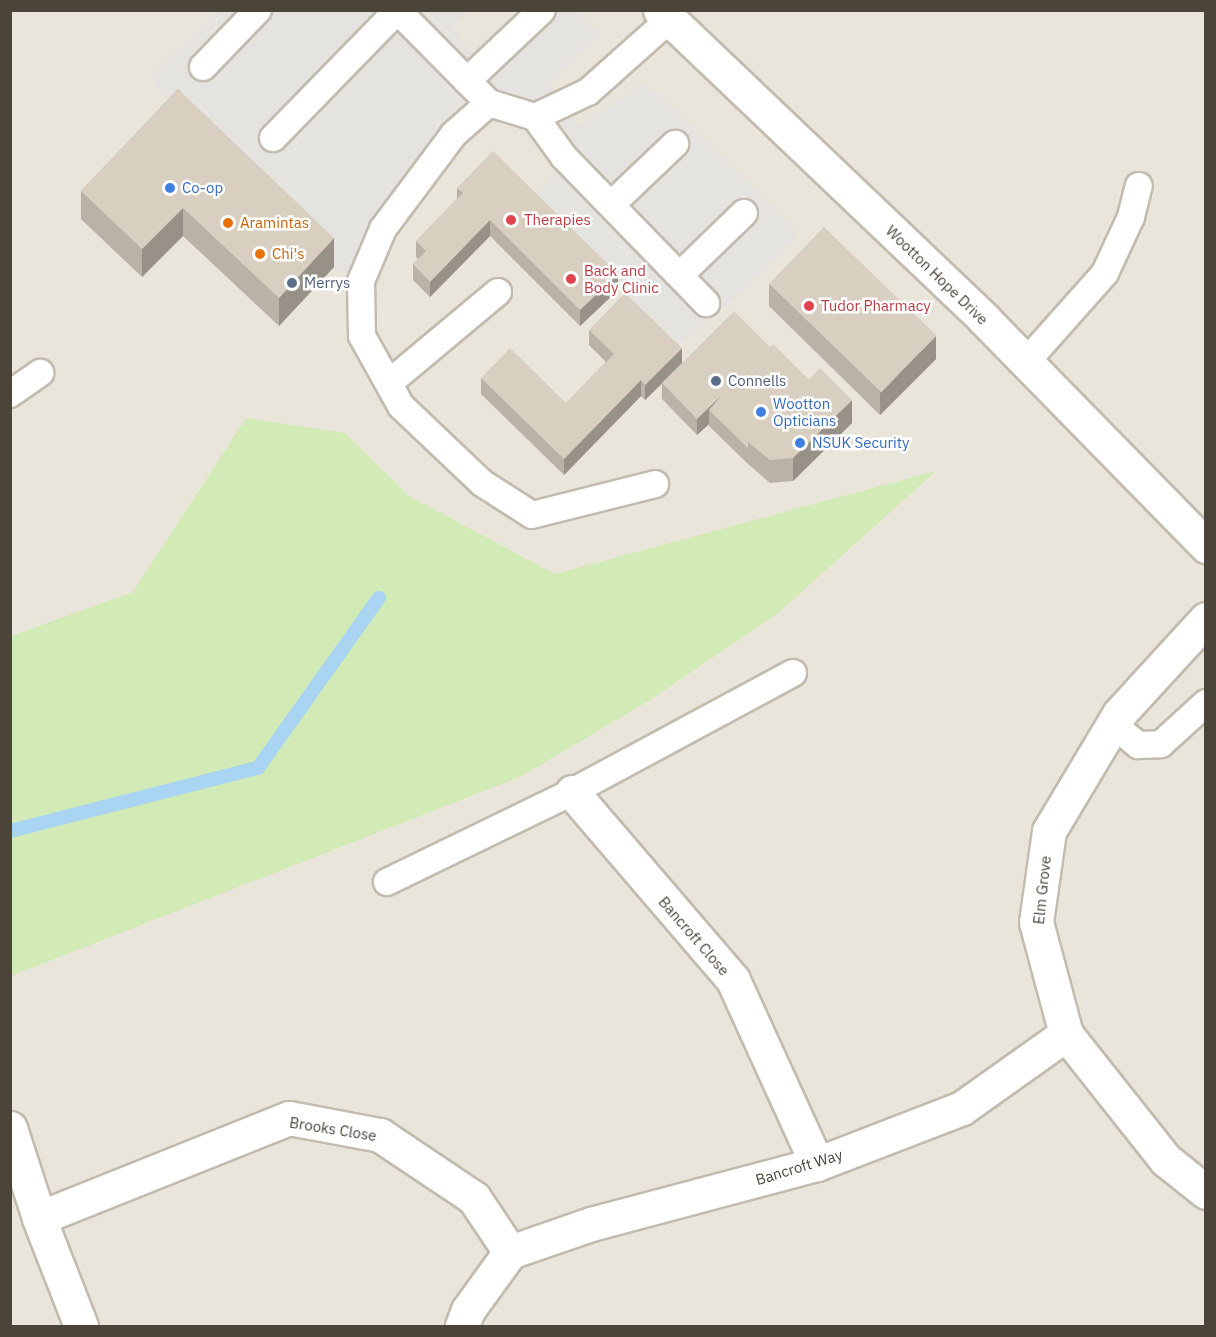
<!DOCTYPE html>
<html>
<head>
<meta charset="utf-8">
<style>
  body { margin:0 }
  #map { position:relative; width:1216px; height:1337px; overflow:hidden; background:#f6f3ec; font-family:"IBM Plex Sans",sans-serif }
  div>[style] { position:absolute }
  .residential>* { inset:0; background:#eae5da; transform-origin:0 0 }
  .green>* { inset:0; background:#d2eab5 }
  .parking>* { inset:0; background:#e5e3e0 }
  .stream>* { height:14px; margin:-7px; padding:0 7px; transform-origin:7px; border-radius:7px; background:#a9d4f2 }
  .roads { filter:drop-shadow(2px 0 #c2bbae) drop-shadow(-2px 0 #c2bbae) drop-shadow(0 2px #c2bbae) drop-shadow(0 -2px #c2bbae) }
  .service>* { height:26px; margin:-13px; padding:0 13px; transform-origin:13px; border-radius:13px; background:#fff }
  .minor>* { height:33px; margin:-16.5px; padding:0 16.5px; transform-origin:16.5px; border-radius:16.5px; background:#fff }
  .wall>* { inset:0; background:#bab2a6 }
  .shaded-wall>* { inset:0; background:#979187 }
  .building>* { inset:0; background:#d8cfc1; transform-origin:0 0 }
  .dots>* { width:16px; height:16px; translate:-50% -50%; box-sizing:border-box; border:3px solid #fff; border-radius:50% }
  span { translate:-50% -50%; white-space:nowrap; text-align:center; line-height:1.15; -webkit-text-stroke:5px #fff; paint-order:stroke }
  .shop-label { font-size:15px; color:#366cbe }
  .left { translate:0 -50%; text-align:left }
  .health-label { font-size:15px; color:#be3a42 }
  .food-label { font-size:15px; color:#c56008 }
  .street-label { font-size:15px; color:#4b4439 }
  .service-label { font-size:15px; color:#4e5e75 }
  .frame { position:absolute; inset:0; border:12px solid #4b4439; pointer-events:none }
</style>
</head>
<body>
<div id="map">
  <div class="residential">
    <i style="left:11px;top:11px;width:1194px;height:1315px"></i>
  </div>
  <div class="green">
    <i style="clip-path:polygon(246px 418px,345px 433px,409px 496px,555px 574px,936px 471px,777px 614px,650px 700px,522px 776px,11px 976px,11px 636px,133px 592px)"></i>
  </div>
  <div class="parking">
    <i style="clip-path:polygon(219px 11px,469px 11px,452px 27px,472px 50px,518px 11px,576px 11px,598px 35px,550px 84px,578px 126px,645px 82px,799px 234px,733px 300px,678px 346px,530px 203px,564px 157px,535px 117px,489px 103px,361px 281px,334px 267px,178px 117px,151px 77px)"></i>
  </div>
  <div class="stream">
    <i style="left:10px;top:831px;width:256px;rotate:-14.3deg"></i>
    <i style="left:258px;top:768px;width:209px;rotate:-54.6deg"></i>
  </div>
  <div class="roads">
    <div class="service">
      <i style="left:397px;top:10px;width:131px;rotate:45.3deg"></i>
      <i style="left:489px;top:103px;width:48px;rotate:16.9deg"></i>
      <i style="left:535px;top:117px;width:59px;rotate:-25.3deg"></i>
      <i style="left:588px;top:92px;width:110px;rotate:-41.7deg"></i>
      <i style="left:203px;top:67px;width:79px;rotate:-46deg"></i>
      <i style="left:467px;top:81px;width:103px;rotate:-43.4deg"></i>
      <i style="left:489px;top:103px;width:47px;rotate:138.5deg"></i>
      <i style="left:454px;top:134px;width:119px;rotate:126.8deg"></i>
      <i style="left:383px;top:229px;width:56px;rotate:112.9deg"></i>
      <i style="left:361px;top:281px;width:55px;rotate:89deg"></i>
      <i style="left:362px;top:336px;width:80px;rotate:60.9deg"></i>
      <i style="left:401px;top:406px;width:112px;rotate:43.5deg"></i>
      <i style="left:482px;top:483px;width:59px;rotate:32.6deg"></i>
      <i style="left:532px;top:515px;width:127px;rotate:-14.1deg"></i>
      <i style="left:535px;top:117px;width:49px;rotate:54.1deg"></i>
      <i style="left:564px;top:157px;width:204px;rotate:45.8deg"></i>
      <i style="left:273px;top:138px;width:177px;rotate:-45.7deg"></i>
      <i style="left:613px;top:203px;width:86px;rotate:-43.6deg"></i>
      <i style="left:680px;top:275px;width:89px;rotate:-44.1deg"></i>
      <i style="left:1026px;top:362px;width:119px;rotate:-48.4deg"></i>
      <i style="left:1105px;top:273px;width:62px;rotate:-65.1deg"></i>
      <i style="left:1131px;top:217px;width:32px;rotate:-76deg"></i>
      <i style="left:389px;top:383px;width:142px;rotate:-39.9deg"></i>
      <i style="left:10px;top:394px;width:37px;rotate:-35deg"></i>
      <i style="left:1113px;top:724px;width:33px;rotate:40deg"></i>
      <i style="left:1138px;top:745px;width:23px;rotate:-2deg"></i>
      <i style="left:1161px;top:744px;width:61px;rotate:-42.3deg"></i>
      <i style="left:387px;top:882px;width:206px;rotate:-25.9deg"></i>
      <i style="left:572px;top:792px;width:251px;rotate:-28.3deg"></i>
    </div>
    <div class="minor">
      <i style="left:660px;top:10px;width:448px;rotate:43.6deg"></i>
      <i style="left:984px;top:319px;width:318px;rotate:45.6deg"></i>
      <i style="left:1206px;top:619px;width:129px;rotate:132.5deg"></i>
      <i style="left:1119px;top:714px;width:136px;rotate:120.9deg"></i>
      <i style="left:1049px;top:831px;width:92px;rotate:98.1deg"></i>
      <i style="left:1036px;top:922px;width:116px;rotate:75deg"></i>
      <i style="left:1066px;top:1034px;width:161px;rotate:51.6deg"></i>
      <i style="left:1166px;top:1160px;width:51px;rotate:38.7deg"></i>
      <i style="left:572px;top:792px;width:248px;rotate:49.4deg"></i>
      <i style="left:733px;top:980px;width:202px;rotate:65.5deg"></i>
      <i style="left:10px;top:1128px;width:95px;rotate:72.1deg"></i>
      <i style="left:510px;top:1252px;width:86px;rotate:-19.1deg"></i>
      <i style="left:591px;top:1224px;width:234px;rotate:-14.9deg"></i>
      <i style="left:817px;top:1164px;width:155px;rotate:-21.1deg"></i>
      <i style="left:962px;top:1108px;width:128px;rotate:-35.4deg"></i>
      <i style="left:81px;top:1326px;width:116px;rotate:-111.3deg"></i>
      <i style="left:39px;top:1218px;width:269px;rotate:-21.8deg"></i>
      <i style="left:289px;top:1118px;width:93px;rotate:10.6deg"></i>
      <i style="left:380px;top:1135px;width:113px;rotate:33.8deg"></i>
      <i style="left:474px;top:1198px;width:65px;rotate:56.3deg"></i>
      <i style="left:510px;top:1252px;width:72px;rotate:125.9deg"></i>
      <i style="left:468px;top:1310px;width:17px;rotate:111deg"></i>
    </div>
  </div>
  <div class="wall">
    <i style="clip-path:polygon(178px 89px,334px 267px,279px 326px,183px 236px,142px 277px,81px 219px,81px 191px)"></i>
    <i style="clip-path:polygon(457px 188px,618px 290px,580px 326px,490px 236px,430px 297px,413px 280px,413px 264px,418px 259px,416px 257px,416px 241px,457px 199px)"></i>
    <i style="clip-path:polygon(769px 284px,936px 359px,880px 415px,769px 306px)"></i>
    <i style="clip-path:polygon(589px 330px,682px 363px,770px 347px,852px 423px,793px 481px,770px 483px,748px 464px,709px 426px,709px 424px,697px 435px,662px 399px,662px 384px,645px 400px,641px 396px,564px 475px,481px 394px,481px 378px,566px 403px,606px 362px,589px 345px)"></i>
  </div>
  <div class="shaded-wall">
    <i style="clip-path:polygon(183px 208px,183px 236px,142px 277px,142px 249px)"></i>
    <i style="clip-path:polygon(490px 220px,490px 236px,430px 297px,430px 282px)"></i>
    <i style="clip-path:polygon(334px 238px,334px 267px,279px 326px,279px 298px)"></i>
    <i style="clip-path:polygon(618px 274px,618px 290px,580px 326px,580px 310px)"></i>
    <i style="clip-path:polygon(936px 336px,936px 359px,880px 415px,880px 393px)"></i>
    <i style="clip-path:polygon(682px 348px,682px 363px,645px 400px,645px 385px)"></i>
    <i style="clip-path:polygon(641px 380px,641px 396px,564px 475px,564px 459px)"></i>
    <i style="clip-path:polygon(723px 394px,709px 410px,709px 424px,697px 435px,697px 419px)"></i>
    <i style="clip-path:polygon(852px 400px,852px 423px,793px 481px,793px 458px)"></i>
  </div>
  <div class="building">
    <i style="clip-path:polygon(178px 89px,334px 238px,279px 298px,183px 208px,142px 249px,81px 191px)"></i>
    <i style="clip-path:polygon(493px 151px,618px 274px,580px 310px,490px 220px,430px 282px,413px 264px,426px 251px,416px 241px,463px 193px,457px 188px)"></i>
    <i style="left:824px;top:227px;width:156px;height:79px;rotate:44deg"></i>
    <i style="clip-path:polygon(625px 293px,682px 348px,645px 385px,641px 380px,564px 459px,481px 378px,510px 348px,566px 403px,614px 354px,589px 330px)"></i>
    <i style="clip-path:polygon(734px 311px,770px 347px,773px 344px,809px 380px,748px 442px,748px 448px,709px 410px,723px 394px,697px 419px,662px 383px)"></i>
    <i style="clip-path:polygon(820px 368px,852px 400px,793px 458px,770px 460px,748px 442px)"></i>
  </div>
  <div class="dots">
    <i style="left:170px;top:188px;background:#3f7fe0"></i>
    <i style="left:511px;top:220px;background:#e0444e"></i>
    <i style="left:228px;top:223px;background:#e8710a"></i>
    <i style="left:260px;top:254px;background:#e8710a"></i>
    <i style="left:571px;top:279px;background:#e0444e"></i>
    <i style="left:292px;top:283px;background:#5c6f8a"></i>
    <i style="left:809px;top:306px;background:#e0444e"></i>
    <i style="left:716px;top:381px;background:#5c6f8a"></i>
    <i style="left:761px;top:412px;background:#3f7fe0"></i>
    <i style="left:800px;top:443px;background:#3f7fe0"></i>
  </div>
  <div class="shop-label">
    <span class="left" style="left:182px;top:188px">Co-op</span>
    <span class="left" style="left:773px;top:412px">Wootton<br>Opticians</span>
    <span class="left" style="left:812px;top:443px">NSUK Security</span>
  </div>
  <div class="health-label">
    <span class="left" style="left:524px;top:220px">Therapies</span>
    <span class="left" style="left:584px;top:279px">Back and<br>Body Clinic</span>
    <span class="left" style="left:821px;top:306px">Tudor Pharmacy</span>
  </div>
  <div class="food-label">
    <span class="left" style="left:240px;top:223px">Aramintas</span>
    <span class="left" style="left:272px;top:254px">Chi's</span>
  </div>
  <div class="street-label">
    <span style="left:937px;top:275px;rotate:44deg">Wootton Hope Drive</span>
    <span style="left:1042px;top:890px;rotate:-84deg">Elm Grove</span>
    <span style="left:694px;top:936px;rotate:49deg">Bancroft Close</span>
    <span style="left:333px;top:1129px;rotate:9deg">Brooks Close</span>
    <span style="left:799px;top:1167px;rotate:-17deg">Bancroft Way</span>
  </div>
  <div class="service-label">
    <span class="left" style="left:304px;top:283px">Merrys</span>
    <span class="left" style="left:728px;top:381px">Connells</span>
  </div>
  <div class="frame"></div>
</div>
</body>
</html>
